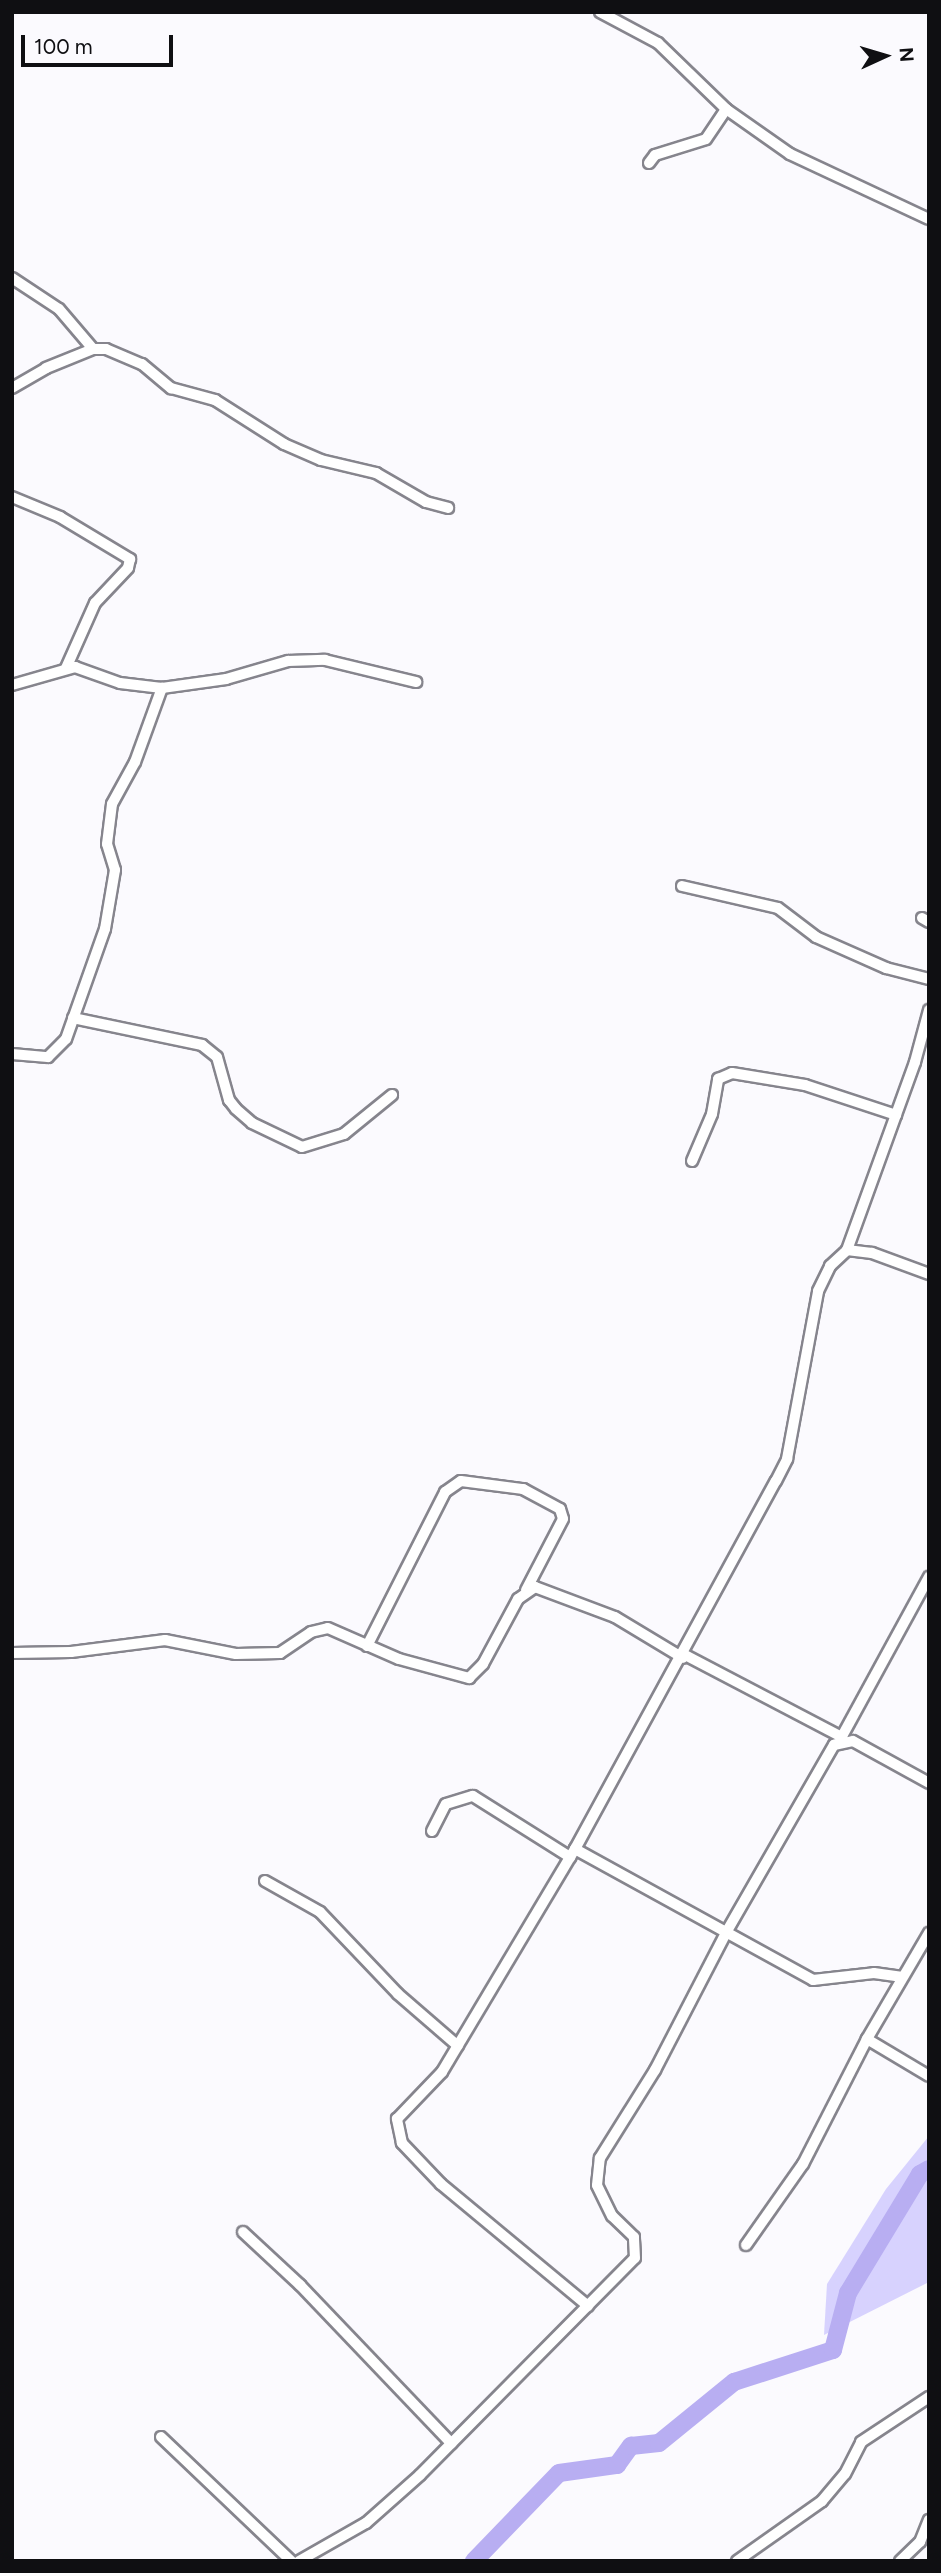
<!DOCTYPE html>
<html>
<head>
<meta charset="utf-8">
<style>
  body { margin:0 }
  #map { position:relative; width:941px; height:2573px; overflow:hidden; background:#fbfafe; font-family:Figtree,sans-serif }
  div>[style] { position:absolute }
  .green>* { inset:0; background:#d7d2fe }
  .river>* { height:18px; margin:-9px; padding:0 9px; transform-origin:9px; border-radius:9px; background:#b8aef2 }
  .roads { filter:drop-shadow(2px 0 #86858d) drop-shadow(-2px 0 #86858d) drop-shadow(0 2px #86858d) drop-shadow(0 -2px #86858d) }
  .street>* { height:10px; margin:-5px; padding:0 5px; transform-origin:5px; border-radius:5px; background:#fff }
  span { translate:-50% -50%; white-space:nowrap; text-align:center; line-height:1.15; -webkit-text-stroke:5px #fbfafe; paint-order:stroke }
  .frame { position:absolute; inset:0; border:14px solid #0f0f12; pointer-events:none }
  .north { position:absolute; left:850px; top:21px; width:70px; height:70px; -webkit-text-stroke:5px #fbfafe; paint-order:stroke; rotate:86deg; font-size:19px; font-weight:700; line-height:28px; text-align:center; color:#0f0f12 }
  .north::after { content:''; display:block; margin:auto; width:24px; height:32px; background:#0f0f12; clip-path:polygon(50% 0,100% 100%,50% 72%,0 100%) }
  .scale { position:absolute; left:21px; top:35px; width:152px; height:32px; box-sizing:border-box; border:4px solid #0f0f12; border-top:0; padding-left:9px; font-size:21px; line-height:24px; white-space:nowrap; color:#0f0f12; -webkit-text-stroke:5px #fbfafe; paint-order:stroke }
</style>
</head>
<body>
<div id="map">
  <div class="green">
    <i style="clip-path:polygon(929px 2136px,929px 2282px,824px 2335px,827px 2284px,886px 2189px)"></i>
  </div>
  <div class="river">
    <i style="left:474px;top:2561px;width:122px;rotate:-46deg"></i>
    <i style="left:559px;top:2473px;width:59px;rotate:-7.9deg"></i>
    <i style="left:617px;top:2465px;width:24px;rotate:-54deg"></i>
    <i style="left:631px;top:2446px;width:28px;rotate:-6deg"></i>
    <i style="left:659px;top:2443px;width:97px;rotate:-39.1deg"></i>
    <i style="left:734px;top:2382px;width:104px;rotate:-17.9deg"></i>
    <i style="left:833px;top:2350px;width:59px;rotate:-75.3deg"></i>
    <i style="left:848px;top:2293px;width:139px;rotate:-58.8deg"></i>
    <i style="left:920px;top:2174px;width:10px;rotate:-29deg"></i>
  </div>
  <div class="roads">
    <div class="street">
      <i style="left:600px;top:12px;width:66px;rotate:28.1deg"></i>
      <i style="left:658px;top:43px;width:95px;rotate:44.1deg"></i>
      <i style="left:726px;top:109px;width:78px;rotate:35.1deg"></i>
      <i style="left:790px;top:154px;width:153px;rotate:25.1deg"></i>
      <i style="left:649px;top:163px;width:10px;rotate:-53deg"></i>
      <i style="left:655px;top:155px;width:53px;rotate:-17.4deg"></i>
      <i style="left:706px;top:139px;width:36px;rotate:-56deg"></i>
      <i style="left:12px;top:278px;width:56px;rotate:33.4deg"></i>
      <i style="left:59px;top:309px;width:52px;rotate:49.6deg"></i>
      <i style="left:12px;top:388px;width:39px;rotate:-30deg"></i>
      <i style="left:46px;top:368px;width:51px;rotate:-22deg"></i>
      <i style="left:93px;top:349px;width:13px"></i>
      <i style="left:106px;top:349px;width:39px;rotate:23deg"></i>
      <i style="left:142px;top:364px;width:38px;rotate:40deg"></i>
      <i style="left:171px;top:388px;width:46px;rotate:15.3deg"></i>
      <i style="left:215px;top:400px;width:82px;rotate:32.5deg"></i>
      <i style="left:284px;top:444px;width:40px;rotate:23.4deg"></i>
      <i style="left:321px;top:460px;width:57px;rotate:13.3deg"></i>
      <i style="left:376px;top:473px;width:58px;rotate:30.1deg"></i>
      <i style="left:426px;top:502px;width:23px;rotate:15deg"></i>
      <i style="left:12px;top:497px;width:52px;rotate:22.6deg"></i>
      <i style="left:60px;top:517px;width:82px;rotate:31deg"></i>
      <i style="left:130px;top:559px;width:9px;rotate:103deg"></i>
      <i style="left:128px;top:568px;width:48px;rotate:133.3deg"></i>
      <i style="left:95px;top:603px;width:71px;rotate:114deg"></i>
      <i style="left:12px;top:685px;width:66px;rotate:-15.9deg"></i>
      <i style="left:75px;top:667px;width:48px;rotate:19.6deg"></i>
      <i style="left:120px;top:683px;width:42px;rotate:6.8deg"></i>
      <i style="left:162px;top:688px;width:65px;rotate:-8deg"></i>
      <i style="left:226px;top:679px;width:65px;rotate:-16.2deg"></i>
      <i style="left:288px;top:661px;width:37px;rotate:-2deg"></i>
      <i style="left:325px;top:660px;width:94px;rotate:13.6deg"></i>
      <i style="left:682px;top:886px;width:98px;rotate:12.9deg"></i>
      <i style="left:778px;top:908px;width:48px;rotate:37.3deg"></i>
      <i style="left:816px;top:937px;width:77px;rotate:23.9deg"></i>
      <i style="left:886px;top:968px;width:44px;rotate:14.3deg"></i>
      <i style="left:922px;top:918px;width:8px;rotate:30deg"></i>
      <i style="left:73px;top:1018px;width:132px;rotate:11.8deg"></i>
      <i style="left:202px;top:1045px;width:19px;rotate:39deg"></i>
      <i style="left:217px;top:1057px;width:45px;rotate:74.4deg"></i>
      <i style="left:229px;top:1100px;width:11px;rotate:52deg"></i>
      <i style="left:236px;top:1109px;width:21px;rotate:41deg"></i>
      <i style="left:252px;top:1123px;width:55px;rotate:25.6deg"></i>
      <i style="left:302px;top:1147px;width:44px;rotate:-17.2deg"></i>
      <i style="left:344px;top:1134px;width:62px;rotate:-39.1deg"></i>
      <i style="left:12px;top:1054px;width:36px;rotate:5deg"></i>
      <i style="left:48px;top:1057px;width:25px;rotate:-45deg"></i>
      <i style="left:66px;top:1039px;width:117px;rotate:-70.5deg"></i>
      <i style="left:105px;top:929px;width:60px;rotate:-80.4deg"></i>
      <i style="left:115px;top:870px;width:27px;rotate:-107deg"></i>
      <i style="left:107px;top:844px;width:40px;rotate:-82.9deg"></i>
      <i style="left:112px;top:804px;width:48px;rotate:-61.3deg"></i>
      <i style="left:135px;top:762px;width:79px;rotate:-70deg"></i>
      <i style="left:692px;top:1161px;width:51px;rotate:-66.9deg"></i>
      <i style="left:712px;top:1114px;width:36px;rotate:-80deg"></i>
      <i style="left:718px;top:1079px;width:15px;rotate:-23deg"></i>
      <i style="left:732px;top:1073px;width:74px;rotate:9.3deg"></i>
      <i style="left:805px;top:1085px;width:96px;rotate:18.2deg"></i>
      <i style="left:847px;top:1250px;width:200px;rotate:-70.1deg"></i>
      <i style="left:915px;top:1062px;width:54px;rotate:-74.9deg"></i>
      <i style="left:367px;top:1646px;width:173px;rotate:-63.1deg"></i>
      <i style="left:445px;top:1492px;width:19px;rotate:-35deg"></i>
      <i style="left:461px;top:1481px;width:63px;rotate:7.4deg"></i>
      <i style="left:523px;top:1489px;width:42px;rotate:28.4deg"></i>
      <i style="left:560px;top:1509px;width:10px;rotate:73deg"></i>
      <i style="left:563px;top:1519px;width:80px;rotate:117.5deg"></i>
      <i style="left:12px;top:1653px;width:59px;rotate:-1deg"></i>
      <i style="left:71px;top:1652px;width:95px;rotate:-7.3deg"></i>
      <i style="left:165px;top:1640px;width:72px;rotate:11.2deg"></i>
      <i style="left:236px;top:1654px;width:44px;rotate:-1.3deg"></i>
      <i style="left:280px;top:1653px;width:37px;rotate:-34deg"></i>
      <i style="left:311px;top:1632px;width:17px;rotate:-13deg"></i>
      <i style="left:328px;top:1628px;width:77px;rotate:23.6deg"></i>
      <i style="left:399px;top:1659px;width:73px;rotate:15.2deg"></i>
      <i style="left:469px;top:1678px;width:20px;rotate:-45deg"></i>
      <i style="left:483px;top:1664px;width:74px;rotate:-61.7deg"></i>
      <i style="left:518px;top:1599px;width:21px;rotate:-35deg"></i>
      <i style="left:535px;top:1587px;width:85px;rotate:20.6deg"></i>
      <i style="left:615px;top:1617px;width:79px;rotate:31.1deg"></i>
      <i style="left:685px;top:1655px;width:177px;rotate:27.6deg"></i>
      <i style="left:840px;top:1740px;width:186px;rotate:-61.4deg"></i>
      <i style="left:432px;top:1831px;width:30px;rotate:-63deg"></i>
      <i style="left:446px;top:1804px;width:28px;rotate:-17deg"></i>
      <i style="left:473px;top:1796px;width:115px;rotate:32.2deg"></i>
      <i style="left:575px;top:1849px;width:272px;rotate:28.8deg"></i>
      <i style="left:813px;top:1980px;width:61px;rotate:-6.5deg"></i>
      <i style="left:874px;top:1973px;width:27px;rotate:8deg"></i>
      <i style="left:265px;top:1881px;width:63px;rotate:29.4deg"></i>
      <i style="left:320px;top:1912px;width:113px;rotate:46.4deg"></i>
      <i style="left:398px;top:1994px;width:79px;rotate:40.9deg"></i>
      <i style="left:867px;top:2039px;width:72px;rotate:30.8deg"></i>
      <i style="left:243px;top:2232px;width:78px;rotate:42.9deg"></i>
      <i style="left:300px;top:2285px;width:219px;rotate:46.3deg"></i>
      <i style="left:746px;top:2245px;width:99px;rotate:-54.9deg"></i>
      <i style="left:803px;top:2164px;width:140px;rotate:-62.9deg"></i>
      <i style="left:867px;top:2039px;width:123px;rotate:-59.7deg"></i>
      <i style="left:588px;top:2306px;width:191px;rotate:-140.3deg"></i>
      <i style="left:441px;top:2184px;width:57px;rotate:-133.6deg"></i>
      <i style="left:402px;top:2143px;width:25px;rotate:-102deg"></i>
      <i style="left:397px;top:2119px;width:65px;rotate:-46.2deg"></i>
      <i style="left:442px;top:2072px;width:260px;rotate:-59.2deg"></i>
      <i style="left:575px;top:1849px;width:419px;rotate:-61.4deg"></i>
      <i style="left:776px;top:1481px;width:25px;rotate:-63deg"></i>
      <i style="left:787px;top:1459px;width:171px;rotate:-79.5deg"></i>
      <i style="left:818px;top:1291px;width:28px;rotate:-64deg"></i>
      <i style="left:830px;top:1266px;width:23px;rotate:-43deg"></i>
      <i style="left:847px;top:1250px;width:25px;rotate:7deg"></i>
      <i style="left:872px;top:1253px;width:61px;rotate:20.2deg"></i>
      <i style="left:161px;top:2437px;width:180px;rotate:43.6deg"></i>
      <i style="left:299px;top:2561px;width:77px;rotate:-29.6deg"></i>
      <i style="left:366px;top:2523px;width:72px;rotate:-41.6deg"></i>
      <i style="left:420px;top:2475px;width:305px;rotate:-45.3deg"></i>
      <i style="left:635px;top:2258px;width:21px;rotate:-93deg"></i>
      <i style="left:634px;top:2237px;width:30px;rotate:-136deg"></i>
      <i style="left:612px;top:2216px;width:34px;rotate:-116deg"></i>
      <i style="left:597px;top:2185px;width:27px;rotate:-84deg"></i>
      <i style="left:600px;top:2158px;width:104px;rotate:-58deg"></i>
      <i style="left:655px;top:2070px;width:157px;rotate:-62.6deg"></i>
      <i style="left:727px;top:1931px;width:215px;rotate:-60.1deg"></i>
      <i style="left:834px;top:1745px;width:19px;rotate:-12deg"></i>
      <i style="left:853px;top:1741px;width:87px;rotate:28.9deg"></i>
      <i style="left:737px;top:2561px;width:104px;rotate:-35.2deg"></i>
      <i style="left:822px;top:2501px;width:35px;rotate:-50deg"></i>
      <i style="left:845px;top:2474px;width:36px;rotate:-63deg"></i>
      <i style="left:861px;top:2442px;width:82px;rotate:-33.5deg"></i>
      <i style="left:900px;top:2561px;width:28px;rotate:-44deg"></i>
      <i style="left:920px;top:2542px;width:24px;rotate:-68deg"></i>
    </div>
  </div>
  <div class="frame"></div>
  <div class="north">N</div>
  <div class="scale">100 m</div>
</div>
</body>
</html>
